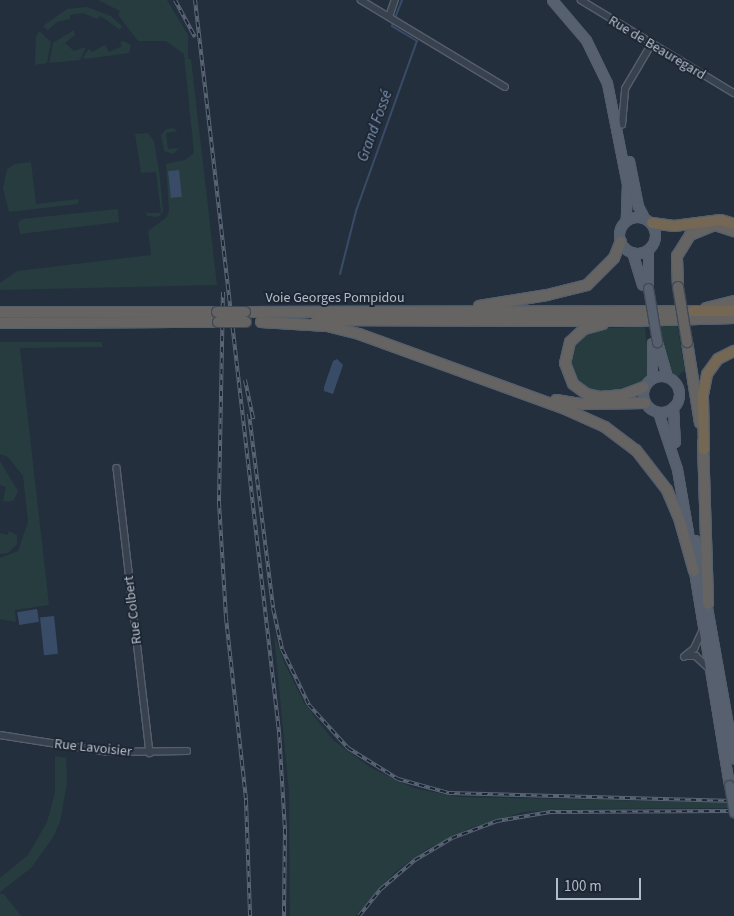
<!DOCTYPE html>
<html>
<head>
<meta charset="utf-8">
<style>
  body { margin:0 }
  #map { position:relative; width:734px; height:916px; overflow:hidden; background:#242f3e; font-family:"Source Sans 3",sans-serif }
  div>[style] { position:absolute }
  .green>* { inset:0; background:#263c3f }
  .water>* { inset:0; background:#394c67; transform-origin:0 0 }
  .stream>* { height:2px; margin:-1px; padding:0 1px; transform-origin:1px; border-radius:1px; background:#394c67 }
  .roads { filter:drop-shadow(1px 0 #565f6c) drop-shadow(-1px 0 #565f6c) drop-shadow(0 1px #565f6c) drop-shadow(0 -1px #565f6c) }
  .minor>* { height:5.5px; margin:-2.75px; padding:0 2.75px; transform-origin:2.75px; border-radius:2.75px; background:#38414e }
  .primary>* { height:9px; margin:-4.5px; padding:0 4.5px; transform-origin:4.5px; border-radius:4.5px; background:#56606e }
  .primary>.ring { margin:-4.5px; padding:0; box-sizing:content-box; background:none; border:9px solid #56606e; border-radius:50% }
  .trunk>* { height:10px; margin:-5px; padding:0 5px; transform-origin:5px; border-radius:5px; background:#656462 }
  .motorway>* { height:10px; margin:-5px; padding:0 5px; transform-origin:5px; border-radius:5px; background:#746855 }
  .rail>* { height:4px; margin-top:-2px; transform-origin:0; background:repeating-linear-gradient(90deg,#1d2633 0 5.5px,#5a6575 0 11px); box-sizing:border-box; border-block:1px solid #5a6575 }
  .bridges { filter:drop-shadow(1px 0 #414a57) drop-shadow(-1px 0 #414a57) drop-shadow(0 1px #414a57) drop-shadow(0 -1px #414a57) }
  .primary-bridge>* { height:9px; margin:-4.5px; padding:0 4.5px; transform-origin:4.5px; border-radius:4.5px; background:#56606e }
  .trunk-bridge>* { height:10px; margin:-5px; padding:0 5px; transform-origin:5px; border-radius:5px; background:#656462 }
  span { translate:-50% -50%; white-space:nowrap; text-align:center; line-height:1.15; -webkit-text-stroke:4px #1d2633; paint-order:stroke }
  .street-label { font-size:14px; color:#b4bcc9 }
  .water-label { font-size:15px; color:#7c92b1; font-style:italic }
  .scale { position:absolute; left:556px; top:878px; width:85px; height:22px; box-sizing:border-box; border:2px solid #b4bcc9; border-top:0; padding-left:6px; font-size:15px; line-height:18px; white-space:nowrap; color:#b4bcc9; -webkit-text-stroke:4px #1d2633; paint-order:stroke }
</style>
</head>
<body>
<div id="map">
  <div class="green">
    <i style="clip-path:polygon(98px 0,167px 0,188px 35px,188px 59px,191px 59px,217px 285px,0 290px,0 283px,17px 271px,151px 255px,148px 231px,167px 217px,169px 210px,166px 164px,185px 160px,194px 153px,184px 54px,166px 41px,138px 41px,118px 15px,120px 11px)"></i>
    <i style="clip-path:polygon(87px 7px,111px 16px,122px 26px,120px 30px,101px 16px,97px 19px,83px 13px,70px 15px,70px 19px,57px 22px,48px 30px,43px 26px,67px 9px)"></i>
    <i style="clip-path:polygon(74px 30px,75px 35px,65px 43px,74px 51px,86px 47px,80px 60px,49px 63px,53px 43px)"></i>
    <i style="clip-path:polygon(39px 31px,51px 42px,47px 63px,35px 65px,36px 37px)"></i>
    <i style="clip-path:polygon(124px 41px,131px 45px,129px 53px,85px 59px,83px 57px,89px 49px,92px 52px,105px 45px,109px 52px,122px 46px,120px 42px)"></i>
    <i style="clip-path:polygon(173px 128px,178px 131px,166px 133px,168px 149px,179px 148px,173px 154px,164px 151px,161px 135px,166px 129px)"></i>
    <i style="clip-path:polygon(148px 133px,154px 141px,160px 178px,163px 211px,160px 216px,156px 217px,147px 216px,144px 206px,147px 213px,161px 213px,156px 172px,141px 173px,135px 134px)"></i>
    <i style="clip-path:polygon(31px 162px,36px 204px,79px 199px,78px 204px,9px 212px,3px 188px,7px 169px,15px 164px)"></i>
    <i style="clip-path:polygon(118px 209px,119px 222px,20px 234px,18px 223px,22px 219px)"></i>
    <i style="clip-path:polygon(657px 325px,677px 325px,685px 370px,676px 378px,667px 370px)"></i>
    <i style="clip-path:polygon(645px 326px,650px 375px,639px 387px,627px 392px,593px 393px,580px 386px,571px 373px,570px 354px,582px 335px,595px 329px)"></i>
    <i style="clip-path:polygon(0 342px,102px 342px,102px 347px,20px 348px,49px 605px,15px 610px,16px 622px,0 619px,0 558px,18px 551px,28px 522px,23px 476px,8px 457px,0 454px)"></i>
    <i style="clip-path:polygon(0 461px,18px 491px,14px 500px,9px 502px,3px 501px,6px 487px,0 485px)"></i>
    <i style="clip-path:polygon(9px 531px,17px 535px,17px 544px,8px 553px,0 554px,0 533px,8px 535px)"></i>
    <i style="clip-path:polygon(274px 634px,284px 662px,304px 703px,333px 740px,371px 768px,413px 788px,458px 797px,715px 802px,734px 803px,734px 808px,567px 809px,523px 812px,470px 828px,427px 849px,395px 872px,355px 916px,290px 916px,289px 792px)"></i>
    <i style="clip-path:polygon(55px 756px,66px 758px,67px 783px,60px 822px,52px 839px,31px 868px,0 892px,0 878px,28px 855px,47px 822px,55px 792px)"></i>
    <i style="clip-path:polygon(0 894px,4px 894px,21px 916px,0 916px)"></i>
  </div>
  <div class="water">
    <i style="left:179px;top:170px;width:27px;height:11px;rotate:84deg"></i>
    <i style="clip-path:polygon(337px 359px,343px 365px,333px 394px,324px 391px,324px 387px,333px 361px)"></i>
    <i style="left:37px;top:609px;width:13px;height:20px;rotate:81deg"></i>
    <i style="left:54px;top:616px;width:38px;height:14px;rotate:84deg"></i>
  </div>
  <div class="stream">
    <i style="left:340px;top:274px;width:65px;rotate:-75.7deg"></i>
    <i style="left:356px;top:211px;width:181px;rotate:-70.3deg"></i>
    <i style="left:417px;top:41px;width:29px;rotate:-149deg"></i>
    <i style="left:392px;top:26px;width:28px;rotate:-69deg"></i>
  </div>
  <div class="roads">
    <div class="minor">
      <i style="left:361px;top:0;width:168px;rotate:31.1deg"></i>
      <i style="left:581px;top:0;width:179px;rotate:31.3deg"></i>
      <i style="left:389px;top:17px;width:18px;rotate:-71deg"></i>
      <i style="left:622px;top:125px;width:36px;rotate:-85deg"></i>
      <i style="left:625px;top:89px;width:51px;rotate:-59.4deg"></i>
      <i style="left:117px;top:468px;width:287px;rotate:83.4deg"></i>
      <i style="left:686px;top:656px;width:10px"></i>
      <i style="left:696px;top:656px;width:18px;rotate:43deg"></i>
      <i style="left:684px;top:657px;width:13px;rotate:-39deg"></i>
      <i style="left:694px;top:649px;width:21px;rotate:-65deg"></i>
      <i style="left:0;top:735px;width:110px;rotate:8.9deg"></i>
      <i style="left:109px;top:752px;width:78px;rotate:-0.7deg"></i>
    </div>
    <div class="primary">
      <i style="left:552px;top:0;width:52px;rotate:49.6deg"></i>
      <i style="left:586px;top:40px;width:48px;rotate:64deg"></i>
      <i style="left:607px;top:83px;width:103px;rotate:78.8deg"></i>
      <i style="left:627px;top:184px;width:36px;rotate:92deg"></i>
      <i style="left:629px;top:161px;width:46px;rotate:78.7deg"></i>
      <i style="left:638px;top:206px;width:13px;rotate:63deg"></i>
      <i class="ring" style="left:619px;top:217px;width:27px;height:27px"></i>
      <i style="left:632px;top:252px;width:34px;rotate:73deg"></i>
      <i style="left:648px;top:288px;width:38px;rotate:-90deg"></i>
      <i style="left:657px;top:342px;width:36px;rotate:74deg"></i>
      <i class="ring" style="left:643px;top:376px;width:27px;height:27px"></i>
      <i style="left:652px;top:378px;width:35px;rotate:-90deg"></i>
      <i style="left:673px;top:407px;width:35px;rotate:87deg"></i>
      <i style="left:658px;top:412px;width:60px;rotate:71.6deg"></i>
      <i style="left:677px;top:469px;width:82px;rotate:80.2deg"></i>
      <i style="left:695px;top:540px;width:222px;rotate:79.9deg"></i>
      <i style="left:693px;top:565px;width:223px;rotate:80.7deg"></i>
    </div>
    <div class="trunk">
      <i style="left:678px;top:287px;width:31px;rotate:-92deg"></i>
      <i style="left:677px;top:256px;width:25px;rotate:-58deg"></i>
      <i style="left:690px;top:235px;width:27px;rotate:-22deg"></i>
      <i style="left:715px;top:225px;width:20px;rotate:18deg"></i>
      <i style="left:479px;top:306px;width:69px;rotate:-9.2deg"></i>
      <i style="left:547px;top:295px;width:41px;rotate:-14deg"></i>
      <i style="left:587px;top:285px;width:38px;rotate:-45deg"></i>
      <i style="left:614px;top:258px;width:18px;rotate:-68deg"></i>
      <i style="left:706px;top:308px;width:29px;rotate:-14deg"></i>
      <i style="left:0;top:312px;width:217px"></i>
      <i style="left:245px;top:312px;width:448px;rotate:-0.1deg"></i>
      <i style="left:317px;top:320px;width:319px;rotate:0.2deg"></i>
      <i style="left:630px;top:321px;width:104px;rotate:-1.7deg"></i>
      <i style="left:261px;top:322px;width:66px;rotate:3.5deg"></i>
      <i style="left:327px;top:326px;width:33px;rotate:14deg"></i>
      <i style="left:359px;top:334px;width:219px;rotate:20deg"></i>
      <i style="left:565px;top:409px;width:44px;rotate:24.2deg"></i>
      <i style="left:605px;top:427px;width:39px;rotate:37deg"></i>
      <i style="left:636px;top:450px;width:51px;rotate:52.2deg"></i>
      <i style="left:667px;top:490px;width:30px;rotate:67deg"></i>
      <i style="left:679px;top:518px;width:55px;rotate:74.2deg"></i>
      <i style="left:0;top:323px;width:218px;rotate:-0.3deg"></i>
      <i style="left:603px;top:324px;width:20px;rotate:165deg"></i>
      <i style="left:584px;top:329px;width:19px;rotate:137deg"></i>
      <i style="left:570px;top:342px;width:22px;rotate:103deg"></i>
      <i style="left:565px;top:363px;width:22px;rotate:69deg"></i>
      <i style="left:573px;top:384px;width:17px;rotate:36deg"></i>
      <i style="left:587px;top:394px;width:13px;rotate:13deg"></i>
      <i style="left:600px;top:397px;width:23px;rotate:-5deg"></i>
      <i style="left:623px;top:395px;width:22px;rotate:-21deg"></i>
      <i style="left:687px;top:342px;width:82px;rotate:80.9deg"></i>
      <i style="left:556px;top:400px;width:26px;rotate:9deg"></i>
      <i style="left:582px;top:404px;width:63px;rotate:-0.9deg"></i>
      <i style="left:703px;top:442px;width:162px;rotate:88.2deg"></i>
    </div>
    <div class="motorway">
      <i style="left:652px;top:223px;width:22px;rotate:8deg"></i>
      <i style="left:674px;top:226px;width:47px;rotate:-7.3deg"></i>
      <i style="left:721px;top:220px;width:14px;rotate:17deg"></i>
      <i style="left:693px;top:311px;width:41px"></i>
      <i style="left:704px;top:449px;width:54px;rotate:-91.1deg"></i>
      <i style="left:703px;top:395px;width:21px;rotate:-79deg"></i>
      <i style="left:707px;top:374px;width:19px;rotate:-54deg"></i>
      <i style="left:718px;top:359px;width:18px;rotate:-27deg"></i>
    </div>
  </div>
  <div class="rail">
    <i style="left:175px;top:0;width:42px;rotate:61.6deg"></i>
    <i style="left:195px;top:0;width:737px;rotate:83.45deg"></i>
    <i style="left:279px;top:732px;width:97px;rotate:86.5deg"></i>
    <i style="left:285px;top:829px;width:87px;rotate:90.7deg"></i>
    <i style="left:223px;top:292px;width:211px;rotate:91.1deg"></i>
    <i style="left:219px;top:503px;width:115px;rotate:86.5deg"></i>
    <i style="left:226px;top:618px;width:183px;rotate:83.7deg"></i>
    <i style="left:246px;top:800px;width:116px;rotate:88deg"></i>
    <i style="left:245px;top:380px;width:40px;rotate:78deg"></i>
    <i style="left:249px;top:414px;width:195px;rotate:82.9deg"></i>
    <i style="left:273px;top:608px;width:42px;rotate:77.6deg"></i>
    <i style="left:282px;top:649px;width:62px;rotate:64.3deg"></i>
    <i style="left:309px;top:705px;width:58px;rotate:47.8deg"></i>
    <i style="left:348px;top:748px;width:59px;rotate:31.8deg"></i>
    <i style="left:398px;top:779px;width:53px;rotate:15.4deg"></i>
    <i style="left:449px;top:793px;width:285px;rotate:1.6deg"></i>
    <i style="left:359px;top:916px;width:35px;rotate:-51deg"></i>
    <i style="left:381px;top:889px;width:45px;rotate:-40.5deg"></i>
    <i style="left:415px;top:860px;width:43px;rotate:-30.7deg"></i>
    <i style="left:452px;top:838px;width:48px;rotate:-20.7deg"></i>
    <i style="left:497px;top:821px;width:54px;rotate:-9.6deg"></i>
    <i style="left:550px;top:812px;width:184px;rotate:-0.3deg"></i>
  </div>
  <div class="bridges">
    <div class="primary-bridge">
      <i style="left:648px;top:288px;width:55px;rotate:80.5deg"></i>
      <i style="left:729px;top:785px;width:28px;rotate:80deg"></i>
    </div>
    <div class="trunk-bridge">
      <i style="left:678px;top:287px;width:56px;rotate:80.7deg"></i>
      <i style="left:217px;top:312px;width:28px"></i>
      <i style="left:218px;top:322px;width:28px"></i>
    </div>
  </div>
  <div class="street-label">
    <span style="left:657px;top:48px;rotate:31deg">Rue de Beauregard</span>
    <span style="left:335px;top:298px">Voie Georges Pompidou</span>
    <span style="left:133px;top:610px;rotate:-97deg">Rue Colbert</span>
    <span style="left:93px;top:748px;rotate:6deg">Rue Lavoisier</span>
  </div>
  <div class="water-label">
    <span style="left:375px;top:126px;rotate:-70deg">Grand Fossé</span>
  </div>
  <div class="scale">100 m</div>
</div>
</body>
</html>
